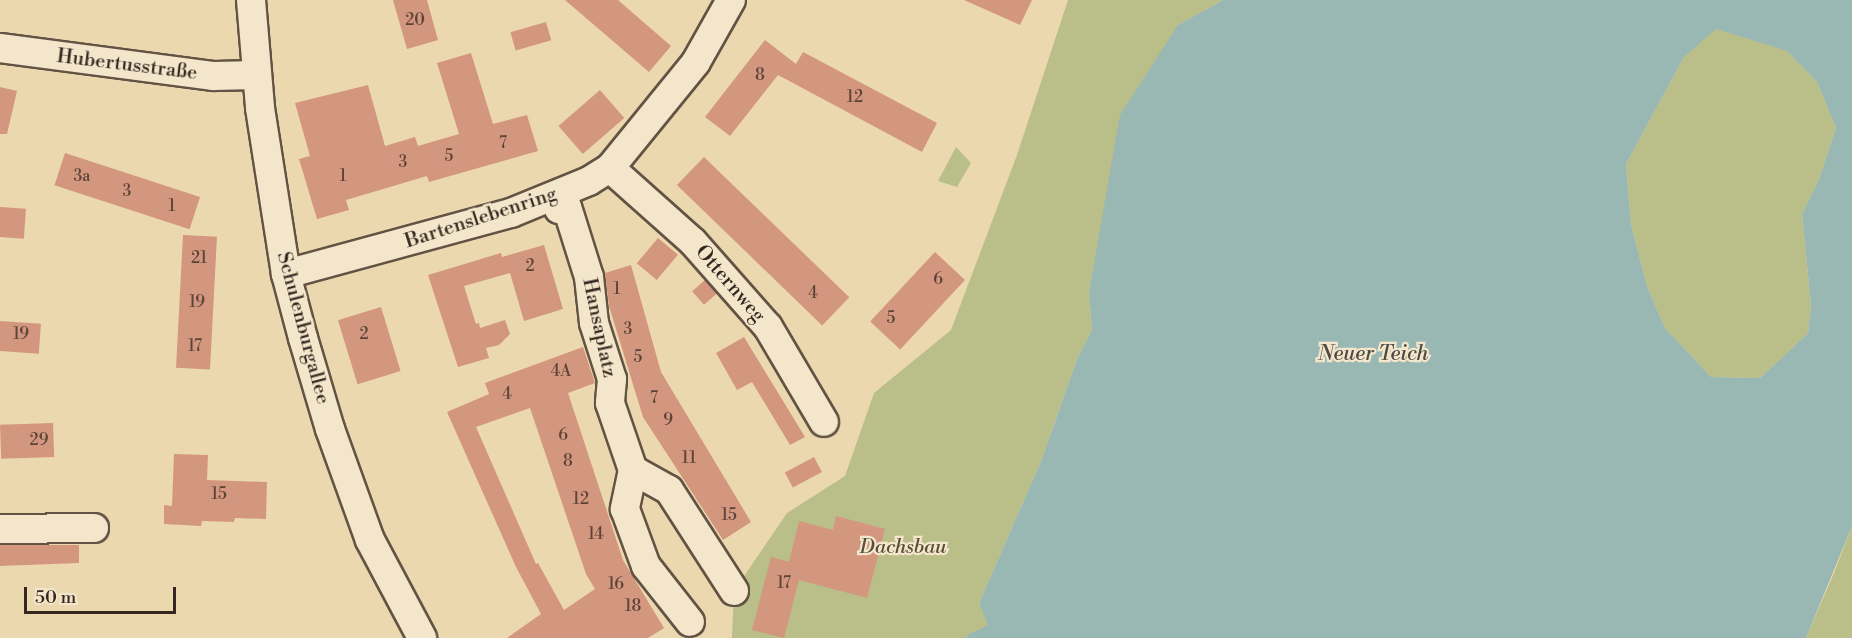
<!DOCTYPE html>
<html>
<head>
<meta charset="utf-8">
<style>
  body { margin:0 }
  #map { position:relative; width:1852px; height:638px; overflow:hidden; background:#ecd8af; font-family:"Libre Bodoni",serif }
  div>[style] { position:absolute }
  .green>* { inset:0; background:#babe88 }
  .water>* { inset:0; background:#9ab8b3 }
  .building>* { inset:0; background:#d3967e; transform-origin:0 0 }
  .roads { filter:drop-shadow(2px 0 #635344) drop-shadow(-2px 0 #635344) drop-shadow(0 2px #635344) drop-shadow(0 -2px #635344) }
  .minor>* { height:28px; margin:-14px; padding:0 14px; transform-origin:14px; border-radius:14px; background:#f3e6cb }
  span { translate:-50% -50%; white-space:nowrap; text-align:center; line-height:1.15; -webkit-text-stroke:4.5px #f3e6cb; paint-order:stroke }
  .number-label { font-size:16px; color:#5c4338 }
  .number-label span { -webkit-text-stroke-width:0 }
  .street-label { font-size:20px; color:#352720 }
  .park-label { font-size:20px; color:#564d3a; font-style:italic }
  .water-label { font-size:21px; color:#4e4b45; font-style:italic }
  .scale { position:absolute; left:24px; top:587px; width:152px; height:27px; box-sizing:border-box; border:3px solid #352720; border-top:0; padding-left:8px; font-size:18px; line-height:21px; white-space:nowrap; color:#352720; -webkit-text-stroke:4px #f3e6cb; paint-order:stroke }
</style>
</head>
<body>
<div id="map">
  <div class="green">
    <i style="clip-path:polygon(1068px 0,1223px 0,1178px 25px,1099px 239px,1089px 292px,1092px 330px,1077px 359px,1042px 459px,979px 603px,989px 625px,967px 635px,966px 638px,732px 638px,734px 591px,787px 513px,845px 476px,874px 393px,951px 330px,1017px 155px)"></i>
    <i style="clip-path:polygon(1716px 28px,1787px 51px,1817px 82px,1836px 128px,1819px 179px,1802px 214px,1811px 306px,1808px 333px,1760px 378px,1711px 377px,1665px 328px,1647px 286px,1631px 224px,1626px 164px,1684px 57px)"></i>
    <i style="clip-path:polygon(956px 147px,971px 163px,957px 187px,938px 181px)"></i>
    <i style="clip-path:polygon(1852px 526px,1852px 638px,1806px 638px,1834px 573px)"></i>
  </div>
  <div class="water">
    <i style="clip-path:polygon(evenodd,1223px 0,1852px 0,1852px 526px,1806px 638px,966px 638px,967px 635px,988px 625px,979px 603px,1042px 459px,1077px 359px,1092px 330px,1089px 292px,1120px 115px,1178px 25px,1223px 0,1716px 29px,1787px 51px,1817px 82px,1836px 128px,1819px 179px,1802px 214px,1811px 306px,1808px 333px,1760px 378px,1711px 377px,1665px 328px,1647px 286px,1631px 224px,1626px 164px,1684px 57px,1716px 29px)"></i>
  </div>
  <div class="building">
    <i style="clip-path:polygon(393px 0,427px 0,438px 40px,407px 49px)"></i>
    <i style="clip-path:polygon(565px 0,618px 0,671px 46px,649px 72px)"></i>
    <i style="clip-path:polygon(964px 0,1032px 0,1020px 25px)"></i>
    <i style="left:546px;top:22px;width:19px;height:37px;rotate:74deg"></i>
    <i style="clip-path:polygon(765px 40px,796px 64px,803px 52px,937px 123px,922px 152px,778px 75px,730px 136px,705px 117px)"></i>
    <i style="clip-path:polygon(471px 53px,493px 124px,527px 115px,538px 151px,429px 182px,427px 176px,346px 200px,349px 210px,317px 219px,299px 159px,310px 156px,295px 103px,368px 85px,385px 146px,415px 137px,418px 146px,459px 134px,437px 63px)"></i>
    <i style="clip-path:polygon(0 87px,17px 91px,7px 134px,0 134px)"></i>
    <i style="left:600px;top:90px;width:37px;height:55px;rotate:49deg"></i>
    <i style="left:65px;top:153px;width:142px;height:34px;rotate:18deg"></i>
    <i style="left:704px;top:157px;width:202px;height:39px;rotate:44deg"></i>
    <i style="left:0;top:207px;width:26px;height:30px;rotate:4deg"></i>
    <i style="left:183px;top:235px;width:34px;height:133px;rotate:3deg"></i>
    <i style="left:658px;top:238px;width:26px;height:33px;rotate:40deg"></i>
    <i style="clip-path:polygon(544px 245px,563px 309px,524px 321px,510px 273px,464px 286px,476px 324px,479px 323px,480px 328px,505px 320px,510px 334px,499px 345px,486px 348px,489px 358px,458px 367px,428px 275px,501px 253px,502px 257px)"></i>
    <i style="left:935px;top:252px;width:41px;height:95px;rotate:43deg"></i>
    <i style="clip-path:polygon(631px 265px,661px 372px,751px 522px,723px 540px,643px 417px,609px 306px,605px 273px)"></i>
    <i style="left:705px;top:280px;width:18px;height:17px;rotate:49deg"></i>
    <i style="left:381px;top:307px;width:67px;height:45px;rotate:73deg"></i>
    <i style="left:0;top:321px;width:41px;height:30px;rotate:4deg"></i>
    <i style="clip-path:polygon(744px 337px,805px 437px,790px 445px,752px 382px,737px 390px,716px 353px)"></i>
    <i style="clip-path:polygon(evenodd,583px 347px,595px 383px,568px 393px,623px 560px,664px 628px,648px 638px,507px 638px,541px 614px,516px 567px,447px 412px,489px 394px,485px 383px,583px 347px,530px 408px,586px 574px,595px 589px,564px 610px,538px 563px,536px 564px,476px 427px,530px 408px)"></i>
    <i style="left:53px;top:423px;width:34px;height:53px;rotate:88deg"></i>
    <i style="clip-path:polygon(174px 454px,208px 455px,207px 480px,267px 482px,266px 519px,235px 518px,234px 522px,202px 521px,201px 526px,164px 524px,164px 505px,172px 506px)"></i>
    <i style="left:814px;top:457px;width:17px;height:33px;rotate:62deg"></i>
    <i style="clip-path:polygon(836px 516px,885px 529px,867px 598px,799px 580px,784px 638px,752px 630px,771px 557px,789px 562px,799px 521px,833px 530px)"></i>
    <i style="clip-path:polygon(0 545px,79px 545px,79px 563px,0 566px)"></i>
  </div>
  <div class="roads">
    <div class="minor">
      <i style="left:251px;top:0;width:108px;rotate:85.2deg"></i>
      <i style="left:260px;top:108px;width:168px;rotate:81.1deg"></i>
      <i style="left:286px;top:274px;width:66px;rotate:75.1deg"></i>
      <i style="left:303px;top:338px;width:95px;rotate:73.5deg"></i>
      <i style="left:330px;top:429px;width:118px;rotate:70.2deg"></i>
      <i style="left:370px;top:540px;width:111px;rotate:62deg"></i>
      <i style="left:0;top:48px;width:216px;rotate:7.5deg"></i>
      <i style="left:214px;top:76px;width:42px;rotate:-1.4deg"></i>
      <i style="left:610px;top:168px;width:111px;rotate:41.7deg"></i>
      <i style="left:693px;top:242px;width:113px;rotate:48.6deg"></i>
      <i style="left:768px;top:327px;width:110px;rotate:59.5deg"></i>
      <i style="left:554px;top:197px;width:13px;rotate:67deg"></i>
      <i style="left:559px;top:209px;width:8px;rotate:-14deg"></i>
      <i style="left:567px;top:207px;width:73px;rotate:72.6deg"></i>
      <i style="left:589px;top:277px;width:46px;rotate:83.8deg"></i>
      <i style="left:594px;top:323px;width:59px;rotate:72.2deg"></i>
      <i style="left:612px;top:379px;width:24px;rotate:95deg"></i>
      <i style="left:610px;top:403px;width:71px;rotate:71.1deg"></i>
      <i style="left:633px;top:470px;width:41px;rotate:29.1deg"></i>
      <i style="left:669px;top:490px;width:120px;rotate:57.2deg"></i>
      <i style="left:286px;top:274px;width:233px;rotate:-15.2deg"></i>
      <i style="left:511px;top:213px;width:84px;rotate:-22.3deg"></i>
      <i style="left:589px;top:181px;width:25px;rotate:-32deg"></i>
      <i style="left:610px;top:168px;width:136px;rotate:-50.9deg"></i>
      <i style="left:696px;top:62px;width:71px;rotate:-60.6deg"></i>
      <i style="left:633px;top:470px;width:40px;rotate:102deg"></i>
      <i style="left:625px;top:509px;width:61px;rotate:69.8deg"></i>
      <i style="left:646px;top:566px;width:71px;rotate:51.8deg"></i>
      <i style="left:0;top:529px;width:94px;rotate:-0.6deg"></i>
    </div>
  </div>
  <div class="number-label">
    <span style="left:415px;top:20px">20</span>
    <span style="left:760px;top:75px">8</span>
    <span style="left:855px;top:97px">12</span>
    <span style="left:503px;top:143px">7</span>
    <span style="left:449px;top:156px">5</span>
    <span style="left:403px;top:162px">3</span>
    <span style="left:82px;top:176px">3a</span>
    <span style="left:343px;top:176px">1</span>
    <span style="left:127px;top:191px">3</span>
    <span style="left:172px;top:206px">1</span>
    <span style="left:199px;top:258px">21</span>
    <span style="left:530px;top:266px">2</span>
    <span style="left:938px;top:279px">6</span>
    <span style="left:617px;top:289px">1</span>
    <span style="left:813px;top:293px">4</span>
    <span style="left:197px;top:302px">19</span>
    <span style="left:891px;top:318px">5</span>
    <span style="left:628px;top:329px">3</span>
    <span style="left:21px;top:334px">19</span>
    <span style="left:364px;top:334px">2</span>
    <span style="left:195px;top:346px">17</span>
    <span style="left:638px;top:357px">5</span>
    <span style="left:561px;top:371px">4A</span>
    <span style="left:507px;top:394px">4</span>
    <span style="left:654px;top:398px">7</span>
    <span style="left:668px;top:420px">9</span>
    <span style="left:563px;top:435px">6</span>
    <span style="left:39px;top:440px">29</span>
    <span style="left:689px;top:458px">11</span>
    <span style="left:568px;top:461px">8</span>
    <span style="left:219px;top:494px">15</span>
    <span style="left:581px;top:499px">12</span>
    <span style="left:729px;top:515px">15</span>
    <span style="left:596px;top:534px">14</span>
    <span style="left:784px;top:583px">17</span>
    <span style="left:616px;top:584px">16</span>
    <span style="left:633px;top:606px">18</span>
  </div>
  <div class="street-label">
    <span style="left:127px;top:65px;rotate:7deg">Hubertusstraße</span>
    <span style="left:481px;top:218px;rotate:-18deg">Bartenslebenring</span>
    <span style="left:730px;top:284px;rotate:49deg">Otternweg</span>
    <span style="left:303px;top:328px;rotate:75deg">Schulenburgallee</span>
    <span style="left:599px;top:328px;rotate:78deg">Hansaplatz</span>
  </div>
  <div class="park-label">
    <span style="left:903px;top:547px">Dachsbau</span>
  </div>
  <div class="water-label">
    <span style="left:1373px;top:354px">Neuer Teich</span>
  </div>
  <div class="scale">50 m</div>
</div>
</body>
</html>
